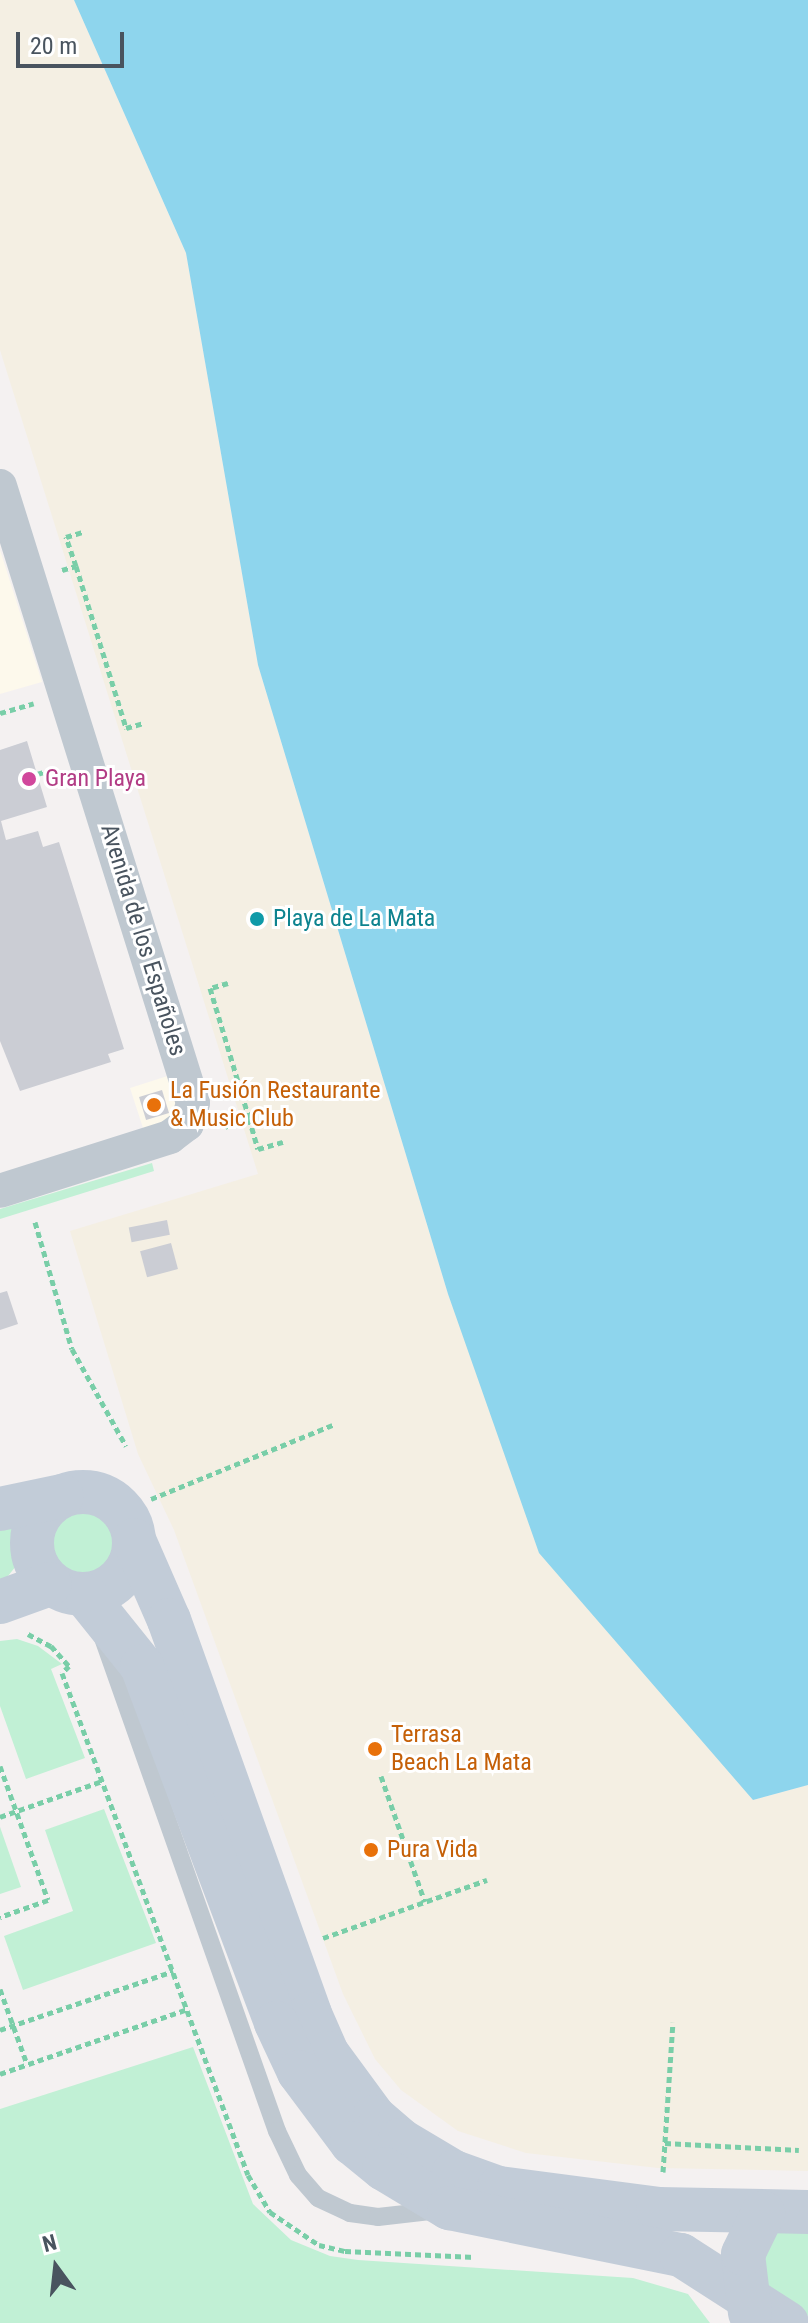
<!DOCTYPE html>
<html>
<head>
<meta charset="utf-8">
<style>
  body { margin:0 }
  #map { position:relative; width:808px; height:2323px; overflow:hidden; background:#f4f1f1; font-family:"Roboto Condensed",sans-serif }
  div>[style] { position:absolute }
  .commercial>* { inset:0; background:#fdf9ec }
  .green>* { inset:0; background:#c1f0d5 }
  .round { border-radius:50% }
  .sand>* { inset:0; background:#f4efe3 }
  .water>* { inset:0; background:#8ed5ed }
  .building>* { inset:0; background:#cbcdd4; transform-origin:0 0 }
  .path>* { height:5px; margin-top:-2.5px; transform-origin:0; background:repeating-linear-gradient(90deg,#79cea8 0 6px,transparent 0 10px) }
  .lane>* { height:18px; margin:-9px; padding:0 9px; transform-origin:9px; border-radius:9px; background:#bfc8d0 }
  .street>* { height:34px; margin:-17px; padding:0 17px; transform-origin:17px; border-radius:17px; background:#bfc8d0 }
  .secondary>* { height:44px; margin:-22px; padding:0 22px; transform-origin:22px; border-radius:22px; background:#c2ccd8 }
  .secondary>.ring { margin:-22px; padding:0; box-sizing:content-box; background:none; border:44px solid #c2ccd8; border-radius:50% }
  .dots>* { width:22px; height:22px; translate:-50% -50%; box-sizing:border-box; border:4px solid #fff; border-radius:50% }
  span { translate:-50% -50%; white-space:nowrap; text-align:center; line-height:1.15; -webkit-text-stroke:6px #fff; paint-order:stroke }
  .hotel-label { font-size:24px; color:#b23c85 }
  .left { translate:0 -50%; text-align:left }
  .culture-label { font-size:24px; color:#0d838f }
  .street-label { font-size:24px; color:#49545f }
  .food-label { font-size:24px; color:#c56008 }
  .north { position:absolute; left:16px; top:2227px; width:80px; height:80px; -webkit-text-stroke:6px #fff; paint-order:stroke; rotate:345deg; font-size:22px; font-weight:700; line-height:32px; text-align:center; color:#49545f }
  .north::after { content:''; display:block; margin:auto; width:28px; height:36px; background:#49545f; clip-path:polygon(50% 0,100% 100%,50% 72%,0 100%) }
  .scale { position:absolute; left:16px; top:32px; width:108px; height:36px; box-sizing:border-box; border:4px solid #49545f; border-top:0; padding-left:10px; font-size:24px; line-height:28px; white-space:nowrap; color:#49545f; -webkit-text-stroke:6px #fff; paint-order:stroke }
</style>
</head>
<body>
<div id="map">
  <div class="commercial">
    <i style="clip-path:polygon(0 550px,42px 682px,0 694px)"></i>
    <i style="clip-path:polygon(177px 1073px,176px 1117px,144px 1131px,130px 1088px)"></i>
  </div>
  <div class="green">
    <i style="clip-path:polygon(152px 1163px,154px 1171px,0 1219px,0 1209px)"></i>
    <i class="round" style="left:52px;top:1511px;width:66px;height:66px"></i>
    <i style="clip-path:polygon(16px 1526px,16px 1566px,0 1586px,0 1527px)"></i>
    <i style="clip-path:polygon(17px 1639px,38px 1646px,62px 1664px,51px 1669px,85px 1758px,26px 1779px,0 1706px,0 1641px)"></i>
    <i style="clip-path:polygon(104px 1809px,156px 1943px,23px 1990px,4px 1936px,73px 1911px,45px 1830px)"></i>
    <i style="clip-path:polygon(0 1827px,21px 1887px,0 1894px)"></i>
    <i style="clip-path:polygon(193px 2047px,253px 2204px,291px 2240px,330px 2256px,358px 2260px,633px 2278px,688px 2294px,710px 2323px,0 2323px,0 2109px)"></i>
    <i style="clip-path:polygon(808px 2229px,808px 2316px,767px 2292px,760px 2254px,777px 2233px)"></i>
  </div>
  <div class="sand">
    <i style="clip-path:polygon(0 0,74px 0,186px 253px,258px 665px,448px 1294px,753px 1800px,808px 1785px,808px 2171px,658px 2168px,526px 2153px,458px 2131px,401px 2090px,375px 2059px,343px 1994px,174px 1530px,138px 1454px,70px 1231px,258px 1174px,0 350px)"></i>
  </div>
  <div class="water">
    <i style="clip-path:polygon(74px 0,808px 0,808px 1785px,753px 1800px,539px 1553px,448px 1294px,258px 665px,186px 253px)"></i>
  </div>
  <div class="building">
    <i style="clip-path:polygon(27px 741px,47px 807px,1px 821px,6px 840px,38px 831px,43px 847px,59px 842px,124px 1049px,108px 1054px,111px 1062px,20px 1091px,0 1041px,0 750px)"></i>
    <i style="left:162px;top:1090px;width:24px;height:24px;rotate:73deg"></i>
    <i style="left:167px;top:1220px;width:15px;height:39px;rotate:79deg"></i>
    <i style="left:171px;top:1243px;width:27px;height:32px;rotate:75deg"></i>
    <i style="clip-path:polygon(7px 1291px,18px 1324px,0 1330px,0 1293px)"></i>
  </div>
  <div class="path">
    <i style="left:76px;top:566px;width:170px;rotate:72.8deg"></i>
    <i style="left:126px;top:728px;width:18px;rotate:-16deg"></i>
    <i style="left:62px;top:570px;width:15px;rotate:-16deg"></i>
    <i style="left:76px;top:566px;width:31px;rotate:-109deg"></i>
    <i style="left:66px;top:537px;width:17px;rotate:-17deg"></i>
    <i style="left:0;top:713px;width:35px;rotate:-16deg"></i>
    <i style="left:37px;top:774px;width:15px;rotate:-16deg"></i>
    <i style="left:228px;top:983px;width:19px;rotate:164deg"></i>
    <i style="left:210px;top:988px;width:136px;rotate:73.3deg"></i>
    <i style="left:225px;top:1127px;width:26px;rotate:-21deg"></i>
    <i style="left:249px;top:1118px;width:32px;rotate:74deg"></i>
    <i style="left:258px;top:1149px;width:26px;rotate:-16deg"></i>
    <i style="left:35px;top:1222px;width:132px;rotate:73.8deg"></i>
    <i style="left:72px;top:1349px;width:111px;rotate:60.9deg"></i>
    <i style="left:151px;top:1499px;width:196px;rotate:-22.2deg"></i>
    <i style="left:28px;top:1634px;width:26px;rotate:28deg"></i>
    <i style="left:51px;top:1646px;width:27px;rotate:48deg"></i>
    <i style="left:69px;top:1666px;width:10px;rotate:135deg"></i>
    <i style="left:62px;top:1673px;width:535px;rotate:69.67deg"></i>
    <i style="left:248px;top:2175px;width:43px;rotate:59.3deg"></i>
    <i style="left:270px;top:2212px;width:59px;rotate:34deg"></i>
    <i style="left:319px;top:2245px;width:27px;rotate:13deg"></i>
    <i style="left:345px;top:2251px;width:130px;rotate:2.6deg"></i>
    <i style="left:0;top:1766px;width:142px;rotate:70.3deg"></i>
    <i style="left:48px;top:1900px;width:51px;rotate:160.5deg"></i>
    <i style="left:381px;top:1776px;width:133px;rotate:70.8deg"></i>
    <i style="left:0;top:1817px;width:108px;rotate:-19.4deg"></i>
    <i style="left:323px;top:1938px;width:174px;rotate:-19.5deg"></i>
    <i style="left:0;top:1989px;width:80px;rotate:70.2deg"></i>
    <i style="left:0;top:2030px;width:183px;rotate:-18.8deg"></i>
    <i style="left:0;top:2074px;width:199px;rotate:-19.1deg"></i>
    <i style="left:665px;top:2143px;width:134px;rotate:3deg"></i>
    <i style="left:663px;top:2172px;width:150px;rotate:-86.2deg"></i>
  </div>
  <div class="lane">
    <i style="left:103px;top:1638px;width:523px;rotate:70.56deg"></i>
    <i style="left:277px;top:2131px;width:49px;rotate:64.5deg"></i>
    <i style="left:298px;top:2175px;width:30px;rotate:49deg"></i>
    <i style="left:318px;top:2198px;width:35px;rotate:25deg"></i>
    <i style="left:350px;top:2213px;width:28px;rotate:8deg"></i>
    <i style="left:378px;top:2217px;width:61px;rotate:-6.5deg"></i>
  </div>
  <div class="street">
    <i style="left:0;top:486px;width:646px;rotate:72.63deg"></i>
    <i style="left:193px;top:1103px;width:22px;rotate:106deg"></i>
    <i style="left:187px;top:1124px;width:21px;rotate:143deg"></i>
    <i style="left:170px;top:1137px;width:178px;rotate:162.4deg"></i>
  </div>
  <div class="secondary">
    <i class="ring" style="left:32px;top:1492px;width:58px;height:58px"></i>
    <i style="left:0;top:1509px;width:63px;rotate:-11.8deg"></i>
    <i style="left:134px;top:1540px;width:87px;rotate:66.4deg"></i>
    <i style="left:169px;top:1620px;width:418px;rotate:70.3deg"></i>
    <i style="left:310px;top:2014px;width:43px;rotate:66.4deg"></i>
    <i style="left:327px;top:2053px;width:79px;rotate:53.7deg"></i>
    <i style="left:374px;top:2117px;width:35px;rotate:41deg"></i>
    <i style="left:400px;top:2140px;width:63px;rotate:30.7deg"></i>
    <i style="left:454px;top:2172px;width:48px;rotate:19.6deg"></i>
    <i style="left:499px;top:2188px;width:160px;rotate:7.5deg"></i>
    <i style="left:658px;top:2209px;width:150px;rotate:1.1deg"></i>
    <i style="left:85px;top:1595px;width:91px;rotate:51.2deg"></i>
    <i style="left:142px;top:1666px;width:381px;rotate:69.4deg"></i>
    <i style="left:276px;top:2023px;width:54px;rotate:64.9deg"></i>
    <i style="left:299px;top:2072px;width:89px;rotate:53.3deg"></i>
    <i style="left:352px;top:2143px;width:41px;rotate:39.1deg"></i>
    <i style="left:384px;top:2169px;width:76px;rotate:31deg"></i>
    <i style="left:449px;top:2208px;width:237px;rotate:11.5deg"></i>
    <i style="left:681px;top:2255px;width:126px;rotate:32.7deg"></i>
    <i style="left:0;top:1602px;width:53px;rotate:-19.8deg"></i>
    <i style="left:750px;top:2313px;width:59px;rotate:-96.8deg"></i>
    <i style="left:743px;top:2254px;width:46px;rotate:-64deg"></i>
  </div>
  <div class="dots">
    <i style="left:29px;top:779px;background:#d1479c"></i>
    <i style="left:257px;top:919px;background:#0f9aa8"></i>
    <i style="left:154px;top:1105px;background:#e8710a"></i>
    <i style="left:375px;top:1749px;background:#e8710a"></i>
    <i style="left:371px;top:1850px;background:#e8710a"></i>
  </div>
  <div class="hotel-label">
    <span class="left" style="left:45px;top:779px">Gran Playa</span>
  </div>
  <div class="culture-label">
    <span class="left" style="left:273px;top:919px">Playa de La Mata</span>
  </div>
  <div class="street-label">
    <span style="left:143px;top:940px;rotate:73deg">Avenida de los Españoles</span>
  </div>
  <div class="food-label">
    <span class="left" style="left:170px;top:1105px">La Fusión Restaurante<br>&amp; Music Club</span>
    <span class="left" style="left:391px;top:1749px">Terrasa<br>Beach La Mata</span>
    <span class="left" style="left:387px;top:1850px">Pura Vida</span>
  </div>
  <div class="north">N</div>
  <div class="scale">20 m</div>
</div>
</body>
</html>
